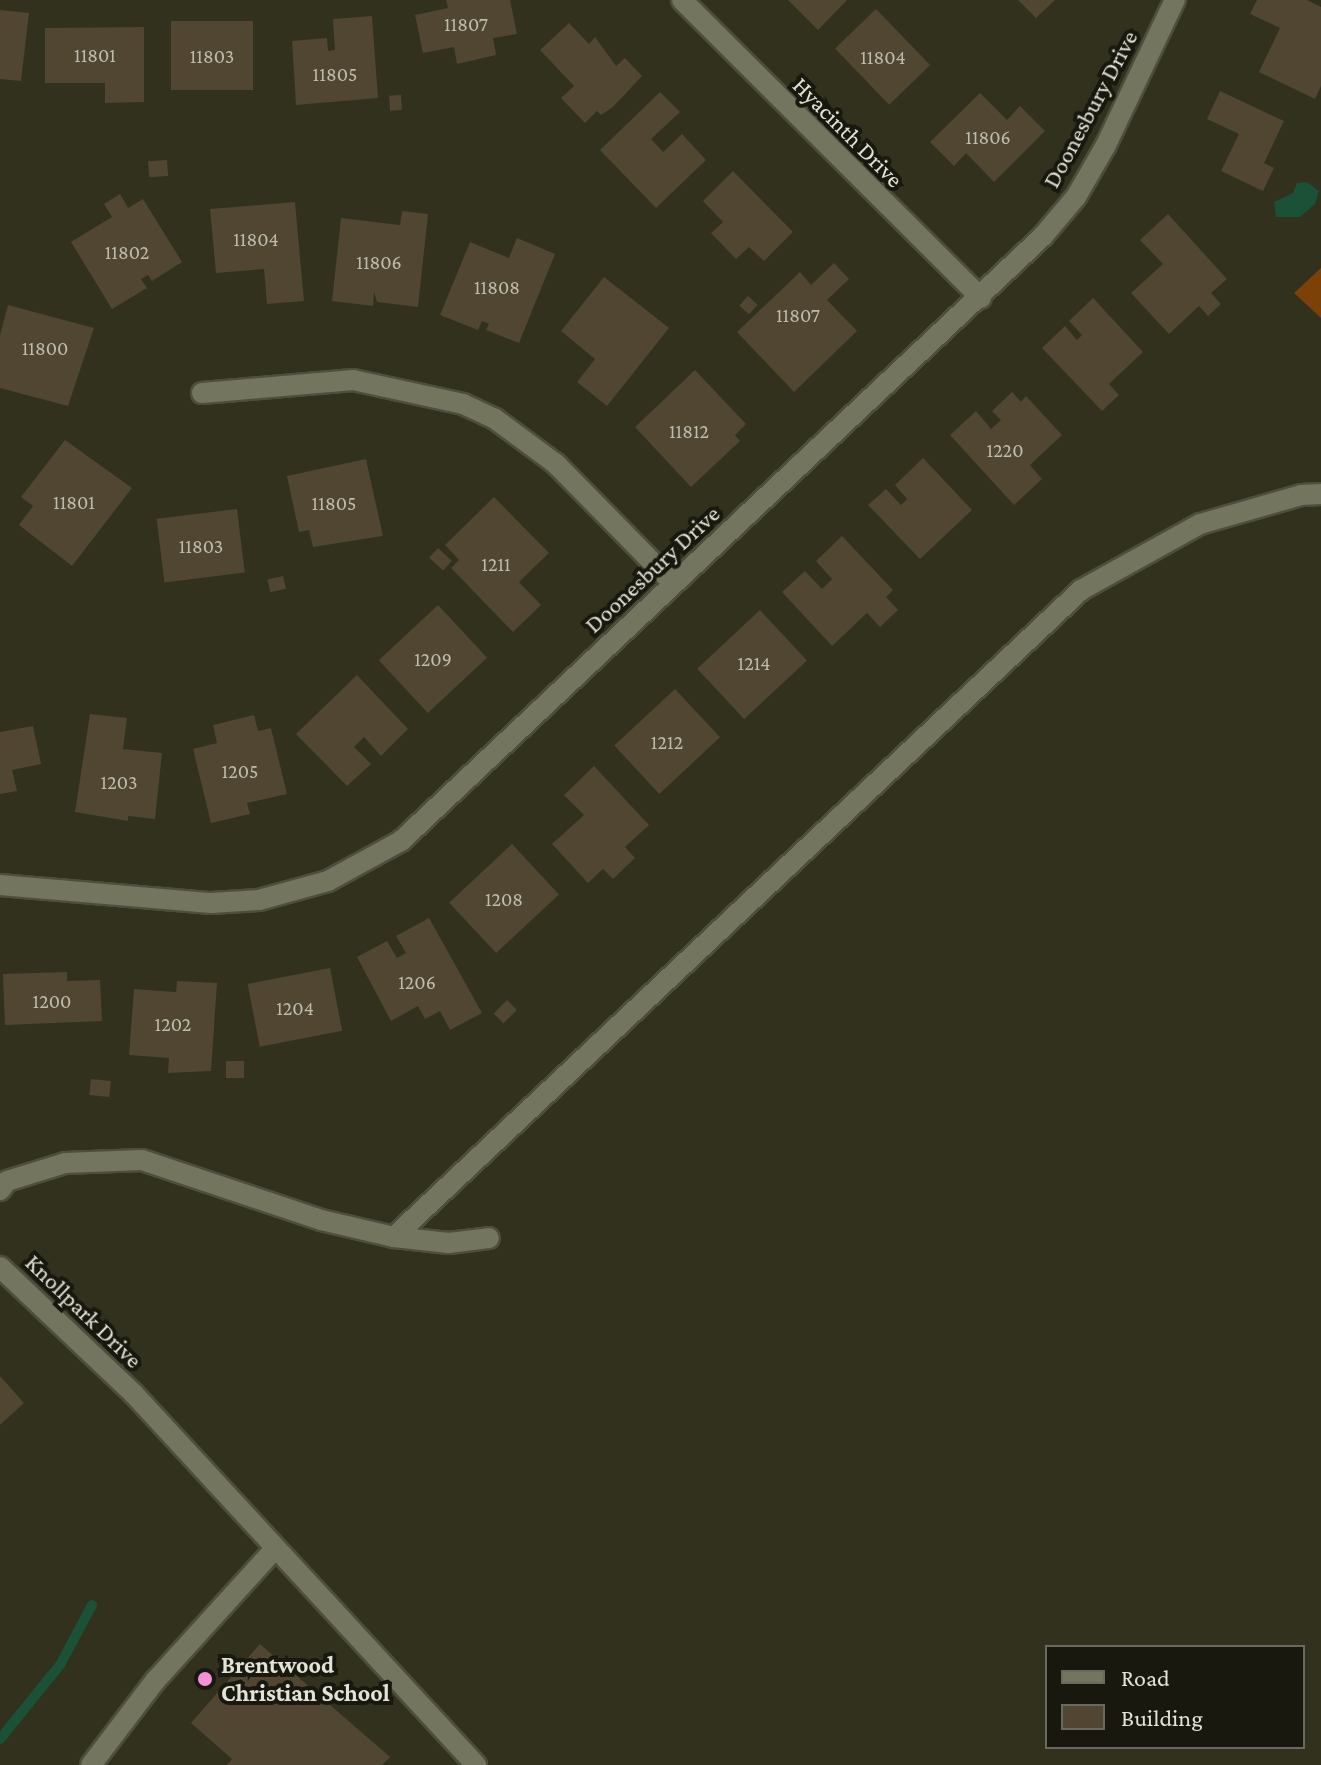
<!DOCTYPE html>
<html>
<head>
<meta charset="utf-8">
<style>
  body { margin:0 }
  #map { position:relative; width:1321px; height:1765px; overflow:hidden; background:#31311d; font-family:"Crimson Pro",serif }
  div>[style] { position:absolute }
  .green>* { inset:0; background:#7c4107 }
  .water>* { inset:0; background:#1a5137 }
  .stream>* { height:10px; margin:-5px; padding:0 5px; transform-origin:5px; border-radius:5px; background:#1a5137 }
  .building>* { inset:0; background:#504632; transform-origin:0 0 }
  .roads { filter:drop-shadow(2px 0 #4d4e3c) drop-shadow(-2px 0 #4d4e3c) drop-shadow(0 2px #4d4e3c) drop-shadow(0 -2px #4d4e3c) }
  .lane>* { height:20px; margin:-10px; padding:0 10px; transform-origin:10px; border-radius:10px; background:#74755e }
  .street>* { height:20px; margin:-10px; padding:0 10px; transform-origin:10px; border-radius:10px; background:#74755e }
  .dots>* { width:22px; height:22px; translate:-50% -50%; box-sizing:border-box; border:4px solid #18180f; border-radius:50% }
  span { translate:-50% -50%; white-space:nowrap; text-align:center; line-height:1.15; -webkit-text-stroke:8px #18180f; paint-order:stroke }
  .number-label { font-size:20px; color:#bebcad }
  .number-label span { -webkit-text-stroke-width:0 }
  .street-label { font-size:24px; color:#e2e3d6 }
  .poi-label { font-size:24px; color:#e2e3d6; font-weight:700 }
  .left { translate:0 -50%; text-align:left }
  .legend { position:absolute; left:1045px; top:1645px; width:260px; height:104px; box-sizing:border-box; background:#18180f; border:2px solid #69695f; margin:0; padding:10px 14px; list-style:none; font-size:24px; color:#e2e3d6 }
  .legend li { display:flex; align-items:center; gap:16px; height:40px }
  .legend b { width:40px; border:2px solid #69695f }
</style>
</head>
<body>
<div id="map">
  <div class="green">
    <i style="clip-path:polygon(1321px 268px,1321px 318px,1294px 293px)"></i>
  </div>
  <div class="water">
    <i style="clip-path:polygon(1307px 182px,1319px 191px,1315px 204px,1300px 217px,1276px 217px,1274px 202px,1293px 193px,1297px 183px)"></i>
  </div>
  <div class="stream">
    <i style="left:0;top:1739px;width:95px;rotate:-51deg"></i>
    <i style="left:60px;top:1665px;width:68px;rotate:-61.9deg"></i>
  </div>
  <div class="building">
    <i style="clip-path:polygon(446px 0,510px 0,517px 34px,493px 38px,496px 55px,457px 64px,454px 47px,423px 53px,415px 15px,448px 8px)"></i>
    <i style="clip-path:polygon(788px 0,847px 0,818px 30px)"></i>
    <i style="clip-path:polygon(1018px 0,1055px 0,1036px 18px)"></i>
    <i style="clip-path:polygon(1257px 0,1307px 0,1321px 7px,1321px 86px,1315px 99px,1259px 72px,1280px 28px,1250px 14px)"></i>
    <i style="left:876px;top:9px;width:78px;height:57px;rotate:46deg"></i>
    <i style="clip-path:polygon(0 10px,29px 13px,21px 81px,0 79px)"></i>
    <i style="clip-path:polygon(372px 16px,378px 98px,296px 105px,292px 41px,327px 38px,328px 51px,335px 50px,333px 19px)"></i>
    <i style="left:171px;top:21px;width:82px;height:69px"></i>
    <i style="clip-path:polygon(569px 23px,589px 44px,595px 37px,616px 66px,625px 58px,642px 76px,613px 107px,601px 115px,597px 111px,585px 123px,561px 98px,574px 86px,540px 50px)"></i>
    <i style="clip-path:polygon(144px 27px,144px 102px,105px 103px,105px 83px,45px 83px,45px 28px)"></i>
    <i style="clip-path:polygon(1220px 91px,1284px 121px,1264px 163px,1274px 168px,1263px 191px,1221px 171px,1239px 134px,1207px 119px)"></i>
    <i style="clip-path:polygon(660px 92px,680px 112px,651px 139px,663px 152px,682px 134px,706px 160px,656px 208px,600px 150px)"></i>
    <i style="clip-path:polygon(980px 93px,1007px 120px,1020px 106px,1045px 131px,994px 182px,966px 153px,954px 166px,930px 142px)"></i>
    <i style="left:401px;top:95px;width:15px;height:12px;rotate:86deg"></i>
    <i style="left:167px;top:160px;width:16px;height:19px;rotate:86deg"></i>
    <i style="clip-path:polygon(733px 171px,793px 232px,764px 261px,749px 247px,736px 259px,711px 233px,723px 222px,703px 201px)"></i>
    <i style="clip-path:polygon(120px 194px,128px 208px,143px 199px,182px 262px,152px 281px,148px 275px,141px 279px,147px 288px,112px 309px,71px 242px,112px 217px,104px 204px)"></i>
    <i style="clip-path:polygon(295px 202px,304px 301px,267px 304px,264px 269px,216px 273px,210px 209px)"></i>
    <i style="clip-path:polygon(402px 211px,428px 214px,418px 307px,377px 302px,374px 292px,373px 306px,332px 301px,341px 218px,400px 225px)"></i>
    <i style="clip-path:polygon(1168px 214px,1227px 279px,1211px 293px,1221px 304px,1208px 316px,1199px 306px,1169px 334px,1131px 293px,1163px 264px,1140px 240px)"></i>
    <i style="clip-path:polygon(517px 238px,555px 254px,519px 343px,486px 330px,489px 324px,482px 321px,478px 330px,440px 315px,470px 242px,509px 258px)"></i>
    <i style="clip-path:polygon(834px 263px,849px 279px,827px 300px,857px 331px,794px 392px,737px 332px,800px 272px,811px 285px)"></i>
    <i style="clip-path:polygon(604px 277px,669px 328px,607px 406px,577px 382px,595px 359px,561px 331px)"></i>
    <i style="left:748px;top:296px;width:13px;height:13px;rotate:42deg"></i>
    <i style="clip-path:polygon(1093px 298px,1143px 352px,1109px 384px,1119px 395px,1102px 411px,1042px 348px,1065px 326px,1077px 340px,1082px 335px,1069px 321px)"></i>
    <i style="clip-path:polygon(8px 305px,94px 328px,68px 406px,0 388px,0 335px)"></i>
    <i style="clip-path:polygon(695px 370px,746px 424px,735px 435px,740px 441px,691px 487px,635px 427px)"></i>
    <i style="clip-path:polygon(1012px 392px,1021px 402px,1026px 396px,1062px 435px,1030px 465px,1042px 479px,1014px 505px,950px 435px,976px 411px,991px 429px,1001px 420px,992px 411px)"></i>
    <i style="clip-path:polygon(65px 440px,132px 488px,72px 566px,19px 525px,33px 506px,21px 497px)"></i>
    <i style="clip-path:polygon(923px 458px,972px 510px,920px 559px,868px 505px,886px 489px,901px 505px,907px 499px,895px 485px)"></i>
    <i style="clip-path:polygon(366px 459px,383px 536px,313px 547px,309px 530px,299px 532px,287px 476px)"></i>
    <i style="clip-path:polygon(494px 497px,549px 553px,519px 582px,541px 605px,513px 632px,451px 568px,459px 560px,445px 545px)"></i>
    <i style="left:237px;top:509px;width:64px;height:81px;rotate:83deg"></i>
    <i style="clip-path:polygon(842px 536px,893px 590px,886px 597px,898px 610px,880px 627px,867px 613px,832px 646px,782px 592px,805px 571px,822px 589px,832px 579px,816px 561px)"></i>
    <i style="left:438px;top:548px;width:19px;height:13px;rotate:43deg"></i>
    <i style="left:283px;top:576px;width:13px;height:16px;rotate:77deg"></i>
    <i style="left:438px;top:605px;width:72px;height:81px;rotate:47deg"></i>
    <i style="left:760px;top:610px;width:69px;height:86px;rotate:47deg"></i>
    <i style="clip-path:polygon(357px 675px,408px 729px,381px 756px,364px 737px,354px 747px,371px 764px,347px 786px,296px 734px)"></i>
    <i style="left:675px;top:689px;width:66px;height:83px;rotate:47deg"></i>
    <i style="clip-path:polygon(90px 714px,127px 718px,123px 749px,162px 753px,155px 819px,128px 816px,128px 821px,75px 812px)"></i>
    <i style="clip-path:polygon(254px 715px,258px 731px,271px 728px,287px 794px,247px 803px,250px 814px,211px 823px,193px 749px,217px 743px,213px 725px)"></i>
    <i style="clip-path:polygon(33px 726px,41px 764px,12px 770px,17px 791px,0 794px,0 732px)"></i>
    <i style="clip-path:polygon(594px 766px,649px 825px,625px 847px,635px 858px,613px 879px,603px 869px,588px 883px,552px 844px,584px 815px,564px 795px)"></i>
    <i style="left:512px;top:844px;width:69px;height:86px;rotate:47deg"></i>
    <i style="clip-path:polygon(429px 918px,482px 1013px,450px 1030px,440px 1011px,425px 1019px,418px 1006px,391px 1021px,357px 957px,387px 941px,397px 958px,406px 953px,396px 936px)"></i>
    <i style="left:330px;top:968px;width:64px;height:84px;rotate:79deg"></i>
    <i style="clip-path:polygon(67px 972px,67px 981px,100px 980px,102px 1021px,5px 1025px,3px 974px)"></i>
    <i style="clip-path:polygon(177px 981px,217px 983px,211px 1071px,168px 1073px,169px 1058px,129px 1055px,134px 989px,176px 992px)"></i>
    <i style="left:507px;top:1000px;width:14px;height:19px;rotate:45deg"></i>
    <i style="left:226px;top:1061px;width:18px;height:17px"></i>
    <i style="left:91px;top:1079px;width:20px;height:16px;rotate:6deg"></i>
    <i style="clip-path:polygon(0 1376px,24px 1403px,0 1425px)"></i>
    <i style="clip-path:polygon(260px 1644px,390px 1757px,382px 1765px,227px 1765px,232px 1759px,191px 1723px)"></i>
  </div>
  <div class="roads">
    <div class="lane">
      <i style="left:0;top:1190px;width:11px;rotate:-52deg"></i>
      <i style="left:7px;top:1181px;width:61px;rotate:-17.2deg"></i>
      <i style="left:65px;top:1163px;width:77px;rotate:-2.2deg"></i>
      <i style="left:142px;top:1160px;width:189px;rotate:18.5deg"></i>
      <i style="left:321px;top:1220px;width:75px;rotate:13.1deg"></i>
      <i style="left:394px;top:1237px;width:55px;rotate:6.2deg"></i>
      <i style="left:449px;top:1243px;width:40px;rotate:-7.1deg"></i>
      <i style="left:394px;top:1237px;width:944px;rotate:-43.28deg"></i>
      <i style="left:1081px;top:590px;width:136px;rotate:-29deg"></i>
      <i style="left:1200px;top:524px;width:105px;rotate:-16deg"></i>
      <i style="left:1301px;top:495px;width:20px;rotate:-3deg"></i>
      <i style="left:133px;top:1393px;width:506px;rotate:47.32deg"></i>
      <i style="left:91px;top:1765px;width:106px;rotate:-52.7deg"></i>
      <i style="left:155px;top:1681px;width:176px;rotate:-47.8deg"></i>
    </div>
    <div class="street">
      <i style="left:682px;top:0;width:422px;rotate:44.9deg"></i>
      <i style="left:202px;top:393px;width:152px;rotate:-4.9deg"></i>
      <i style="left:353px;top:380px;width:113px;rotate:12.3deg"></i>
      <i style="left:463px;top:404px;width:35px;rotate:25deg"></i>
      <i style="left:495px;top:419px;width:76px;rotate:36.4deg"></i>
      <i style="left:556px;top:464px;width:167px;rotate:45.5deg"></i>
      <i style="left:0;top:885px;width:212px;rotate:4.9deg"></i>
      <i style="left:211px;top:903px;width:48px;rotate:-3.6deg"></i>
      <i style="left:259px;top:900px;width:72px;rotate:-15.4deg"></i>
      <i style="left:328px;top:881px;width:83px;rotate:-28.7deg"></i>
      <i style="left:401px;top:841px;width:882px;rotate:-43.3deg"></i>
      <i style="left:1043px;top:236px;width:51px;rotate:-49.8deg"></i>
      <i style="left:1076px;top:197px;width:60px;rotate:-60deg"></i>
      <i style="left:1106px;top:145px;width:161px;rotate:-64.6deg"></i>
      <i style="left:0;top:1267px;width:183px;rotate:43.5deg"></i>
    </div>
  </div>
  <div class="dots">
    <i style="left:205px;top:1679px;background:#f391d5"></i>
  </div>
  <div class="number-label">
    <span style="left:466px;top:24px">11807</span>
    <span style="left:95px;top:55px">11801</span>
    <span style="left:212px;top:56px">11803</span>
    <span style="left:883px;top:57px">11804</span>
    <span style="left:335px;top:74px">11805</span>
    <span style="left:988px;top:137px">11806</span>
    <span style="left:256px;top:239px">11804</span>
    <span style="left:127px;top:252px">11802</span>
    <span style="left:379px;top:262px">11806</span>
    <span style="left:497px;top:287px">11808</span>
    <span style="left:798px;top:315px">11807</span>
    <span style="left:45px;top:348px">11800</span>
    <span style="left:689px;top:431px">11812</span>
    <span style="left:1005px;top:450px">1220</span>
    <span style="left:74px;top:502px">11801</span>
    <span style="left:334px;top:503px">11805</span>
    <span style="left:201px;top:546px">11803</span>
    <span style="left:496px;top:564px">1211</span>
    <span style="left:433px;top:659px">1209</span>
    <span style="left:754px;top:663px">1214</span>
    <span style="left:667px;top:742px">1212</span>
    <span style="left:240px;top:771px">1205</span>
    <span style="left:119px;top:782px">1203</span>
    <span style="left:504px;top:899px">1208</span>
    <span style="left:417px;top:982px">1206</span>
    <span style="left:52px;top:1001px">1200</span>
    <span style="left:295px;top:1008px">1204</span>
    <span style="left:173px;top:1024px">1202</span>
  </div>
  <div class="street-label">
    <span style="left:1090px;top:109px;rotate:-62deg">Doonesbury Drive</span>
    <span style="left:848px;top:132px;rotate:45deg">Hyacinth Drive</span>
    <span style="left:652px;top:569px;rotate:-43deg">Doonesbury Drive</span>
    <span style="left:84px;top:1311px;rotate:44deg">Knollpark Drive</span>
  </div>
  <div class="poi-label">
    <span class="left" style="left:221px;top:1679px">Brentwood<br>Christian School</span>
  </div>
  <ul class="legend">
  <li><b style="height:10px;background:#74755e"></b>Road</li>
  <li><b style="height:22px;background:#504632"></b>Building</li>
  </ul>
</div>
</body>
</html>
